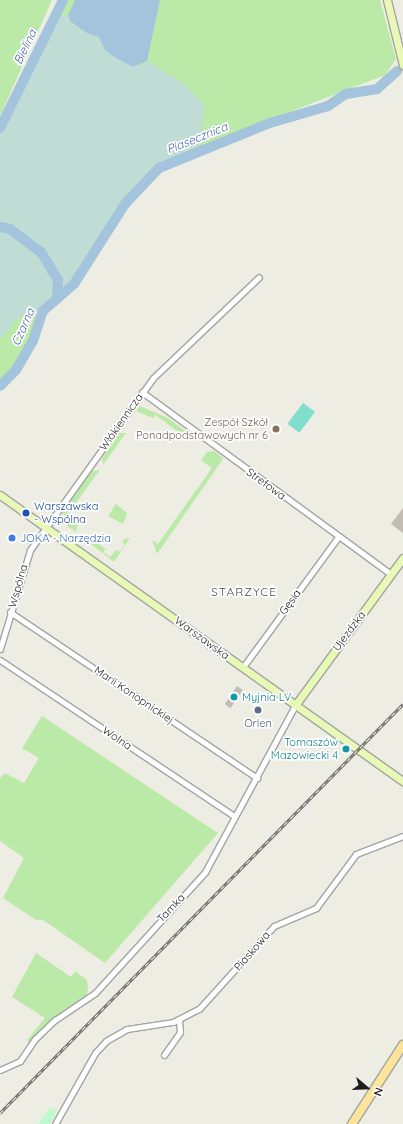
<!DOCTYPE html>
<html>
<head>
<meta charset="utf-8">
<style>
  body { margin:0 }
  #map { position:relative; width:403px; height:1124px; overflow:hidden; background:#eeede3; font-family:Quicksand,sans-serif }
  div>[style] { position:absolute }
  .grass>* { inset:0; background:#bbe9a8 }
  .wetland>* { inset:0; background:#bfdcd5 }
  .park>* { inset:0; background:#bff9cf }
  .pitch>* { inset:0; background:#80decc; transform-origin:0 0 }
  .water>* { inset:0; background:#a3c4dc }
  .river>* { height:10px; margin:-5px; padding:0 5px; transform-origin:5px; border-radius:5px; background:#a3c4dc }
  .building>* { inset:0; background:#c3bcb2; transform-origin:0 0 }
  .roads { filter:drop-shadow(1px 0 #a4a4a4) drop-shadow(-1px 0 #a4a4a4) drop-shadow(0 1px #a4a4a4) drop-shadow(0 -1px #a4a4a4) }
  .street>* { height:5px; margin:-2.5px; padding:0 2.5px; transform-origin:2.5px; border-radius:2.5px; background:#fff }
  .secondary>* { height:7px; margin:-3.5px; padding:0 3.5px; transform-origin:3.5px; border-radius:3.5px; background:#e8f9b6 }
  .primary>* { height:8px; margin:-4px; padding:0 4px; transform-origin:4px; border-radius:4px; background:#fce59a }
  .rail>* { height:3px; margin-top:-1.5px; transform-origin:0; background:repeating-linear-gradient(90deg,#fff 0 4.5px,#6b6b6b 0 9px); box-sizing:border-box; border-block:1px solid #6b6b6b }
  .dots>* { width:11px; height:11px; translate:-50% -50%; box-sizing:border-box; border:2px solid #fff; border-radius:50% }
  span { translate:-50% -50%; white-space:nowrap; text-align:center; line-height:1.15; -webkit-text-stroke:3.5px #fff; paint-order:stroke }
  .street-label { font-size:11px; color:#1d1d1d }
  .education-label { font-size:11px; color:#785e54 }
  .right { translate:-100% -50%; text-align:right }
  .transit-label { font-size:11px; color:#164399 }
  .left { translate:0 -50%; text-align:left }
  .shop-label { font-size:11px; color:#366cbe }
  .culture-label { font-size:11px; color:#0d838f }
  .service-label { font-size:11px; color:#4e5e75 }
  .water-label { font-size:12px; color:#4a67ac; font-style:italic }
  .neighbourhood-label { font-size:12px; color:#505050; letter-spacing:1px }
  .north { position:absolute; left:347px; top:1068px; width:40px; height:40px; -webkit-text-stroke:3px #fff; paint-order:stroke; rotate:109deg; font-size:11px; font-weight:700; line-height:16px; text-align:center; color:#1d1d1d }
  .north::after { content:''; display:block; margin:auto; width:14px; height:18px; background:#1d1d1d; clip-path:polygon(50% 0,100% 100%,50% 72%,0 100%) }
</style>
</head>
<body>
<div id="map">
  <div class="grass">
    <i style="clip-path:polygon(0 0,52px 0,0 116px)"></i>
    <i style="clip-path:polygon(65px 0,380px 0,396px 59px,385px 75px,202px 146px,158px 167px,124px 203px,81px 270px,36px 312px,34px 328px,13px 368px,0 381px,0 130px)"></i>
    <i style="clip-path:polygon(140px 406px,168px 418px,188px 433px,184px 436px,155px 415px,153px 418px,136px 411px)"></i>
    <i style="clip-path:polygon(120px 433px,126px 433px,103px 465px,102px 458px)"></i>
    <i style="clip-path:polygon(214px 451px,223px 458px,221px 462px,157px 554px,152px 540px,158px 544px,212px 468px,201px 460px,207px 452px)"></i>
    <i style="clip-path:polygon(100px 470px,66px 516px,78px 524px,76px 532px,67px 526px,71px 521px,62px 513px,92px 471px)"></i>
    <i style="clip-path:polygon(116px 504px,127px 513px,123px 524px,108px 516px)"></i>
    <i style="clip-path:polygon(130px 538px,114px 562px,86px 540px,91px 539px,106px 549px,103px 552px,110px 557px,116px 550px,120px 552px,125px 544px,122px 542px,124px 539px)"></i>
    <i style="clip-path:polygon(42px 716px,218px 833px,105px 963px,43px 920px,36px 920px,3px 898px,24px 858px,0 841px,0 778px,5px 773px,24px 783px,39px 758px,22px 748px)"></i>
    <i style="clip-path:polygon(36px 953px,71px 977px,75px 971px,87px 980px,88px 990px,85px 1001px,54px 1019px,30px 1043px,27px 1040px,45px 1018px,12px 997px)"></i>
  </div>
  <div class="wetland">
    <i style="clip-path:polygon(68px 15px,87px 33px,99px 37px,105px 50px,140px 65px,147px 61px,183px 83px,204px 104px,201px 144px,158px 166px,124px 202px,79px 271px,57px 294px,36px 310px,15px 320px,0 339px,0 133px,57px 17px)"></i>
  </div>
  <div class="park">
    <i style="clip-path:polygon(50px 1107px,57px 1111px,50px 1124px,38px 1124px)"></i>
  </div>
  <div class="pitch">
    <i style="left:303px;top:403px;width:15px;height:26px;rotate:37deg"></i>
  </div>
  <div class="water">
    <i style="clip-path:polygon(75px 0,160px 0,147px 61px,133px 67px,116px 58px,105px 50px,99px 37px,87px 33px,70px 21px,68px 15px)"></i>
  </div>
  <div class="river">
    <i style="left:0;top:128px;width:143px;rotate:-63.8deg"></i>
    <i style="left:0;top:227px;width:10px;rotate:11deg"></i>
    <i style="left:10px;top:229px;width:39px;rotate:37deg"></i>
    <i style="left:41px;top:252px;width:33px;rotate:59deg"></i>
    <i style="left:58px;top:280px;width:19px;rotate:93deg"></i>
    <i style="left:0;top:386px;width:23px;rotate:-45deg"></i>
    <i style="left:16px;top:370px;width:34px;rotate:-60deg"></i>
    <i style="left:33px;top:341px;width:32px;rotate:-72deg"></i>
    <i style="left:43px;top:311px;width:41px;rotate:-41.1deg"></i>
    <i style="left:74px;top:284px;width:95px;rotate:-57.5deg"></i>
    <i style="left:125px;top:204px;width:50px;rotate:-46.6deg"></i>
    <i style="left:159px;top:168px;width:120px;rotate:-22.1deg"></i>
    <i style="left:270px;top:123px;width:60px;rotate:-16.3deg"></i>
    <i style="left:328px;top:106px;width:22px;rotate:-34deg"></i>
    <i style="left:346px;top:94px;width:31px;rotate:-9deg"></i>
    <i style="left:377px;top:89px;width:27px;rotate:-42deg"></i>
  </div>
  <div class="building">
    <i style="clip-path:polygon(403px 508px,403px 533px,391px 524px)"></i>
    <i style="left:237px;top:686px;width:7px;height:22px;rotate:34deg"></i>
  </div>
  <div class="roads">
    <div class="street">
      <i style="left:142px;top:392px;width:308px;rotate:36.2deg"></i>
      <i style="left:10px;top:612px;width:298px;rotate:33.9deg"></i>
      <i style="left:0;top:649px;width:103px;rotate:-73.1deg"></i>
      <i style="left:30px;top:550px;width:211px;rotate:-54.4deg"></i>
      <i style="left:153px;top:378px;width:146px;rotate:-43.6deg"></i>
      <i style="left:0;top:660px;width:281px;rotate:33.7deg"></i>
      <i style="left:243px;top:667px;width:161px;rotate:-53.8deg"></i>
      <i style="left:164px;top:1055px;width:28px;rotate:-55deg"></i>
      <i style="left:180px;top:1032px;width:12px;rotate:-95deg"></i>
      <i style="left:0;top:1070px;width:22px;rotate:-24deg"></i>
      <i style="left:20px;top:1061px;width:27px;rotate:-56deg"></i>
      <i style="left:35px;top:1039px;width:28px;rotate:-44deg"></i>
      <i style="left:55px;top:1020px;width:48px;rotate:-34deg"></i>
      <i style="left:95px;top:993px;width:164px;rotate:-47.7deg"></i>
      <i style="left:205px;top:872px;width:191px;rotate:-61.6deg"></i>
      <i style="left:55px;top:1124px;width:81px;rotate:-60.6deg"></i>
      <i style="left:95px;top:1053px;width:16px;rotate:-47deg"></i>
      <i style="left:106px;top:1041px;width:24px;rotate:-30deg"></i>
      <i style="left:127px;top:1029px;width:47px;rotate:-8.7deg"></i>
      <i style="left:173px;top:1022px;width:29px;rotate:-27deg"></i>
      <i style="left:199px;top:1009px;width:112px;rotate:-47.9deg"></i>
      <i style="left:274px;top:926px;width:46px;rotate:-23.2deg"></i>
      <i style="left:316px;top:908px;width:67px;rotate:-53.5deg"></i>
      <i style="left:356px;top:854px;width:50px;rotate:-21deg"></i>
    </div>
    <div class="secondary">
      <i style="left:387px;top:0;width:67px;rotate:76.2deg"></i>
      <i style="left:0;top:495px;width:494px;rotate:35.4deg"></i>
      <i style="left:296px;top:704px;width:181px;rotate:-53.8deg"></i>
    </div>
    <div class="primary">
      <i style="left:352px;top:1124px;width:94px;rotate:-57.2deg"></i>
    </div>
  </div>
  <div class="rail">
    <i style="left:0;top:1113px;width:574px;rotate:-45.42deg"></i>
  </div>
  <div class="dots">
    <i style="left:276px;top:429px;background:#8d6e63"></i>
    <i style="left:26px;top:513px;background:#1a4fb4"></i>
    <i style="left:12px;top:538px;background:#3f7fe0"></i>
    <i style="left:234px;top:697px;background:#0f9aa8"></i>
    <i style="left:258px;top:710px;background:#5c6f8a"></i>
    <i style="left:346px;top:749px;background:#0f9aa8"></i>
  </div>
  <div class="street-label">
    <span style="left:121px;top:422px;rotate:-55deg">Włókiennicza</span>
    <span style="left:266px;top:484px;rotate:36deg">Strefowa</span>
    <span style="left:18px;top:586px;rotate:-74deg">Wspólna</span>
    <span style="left:290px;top:602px;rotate:-54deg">Gęsia</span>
    <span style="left:349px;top:631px;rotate:-53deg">Ujezdzka</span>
    <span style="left:202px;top:638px;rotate:36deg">Warszawska</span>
    <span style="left:134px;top:695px;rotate:34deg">Marii Konopnickiej</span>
    <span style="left:117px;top:738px;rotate:34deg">Wolna</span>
    <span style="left:171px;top:908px;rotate:-47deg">Tamka</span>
    <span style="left:252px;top:951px;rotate:-49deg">Piaskowa</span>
  </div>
  <div class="education-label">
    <span class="right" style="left:268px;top:429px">Zespół Szkół<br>Ponadpodstawowych nr 6</span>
  </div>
  <div class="transit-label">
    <span class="left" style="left:34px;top:513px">Warszawska<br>- Wspólna</span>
  </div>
  <div class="shop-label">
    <span class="left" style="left:20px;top:538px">JOKA - Narzędzia</span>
  </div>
  <div class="culture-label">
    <span class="left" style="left:242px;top:697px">Myjnia LV</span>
    <span class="right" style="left:338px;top:749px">Tomaszów<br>Mazowiecki 4</span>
  </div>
  <div class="service-label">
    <span style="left:258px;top:723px">Orlen</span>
  </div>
  <div class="water-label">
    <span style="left:25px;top:47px;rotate:-64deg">Bielina</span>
    <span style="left:197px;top:138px;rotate:-22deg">Piasecznica</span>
    <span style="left:23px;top:327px;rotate:-66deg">Czarna</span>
  </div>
  <div class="neighbourhood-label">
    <span style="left:244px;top:592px">STARZYCE</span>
  </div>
  <div class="north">N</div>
</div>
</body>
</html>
